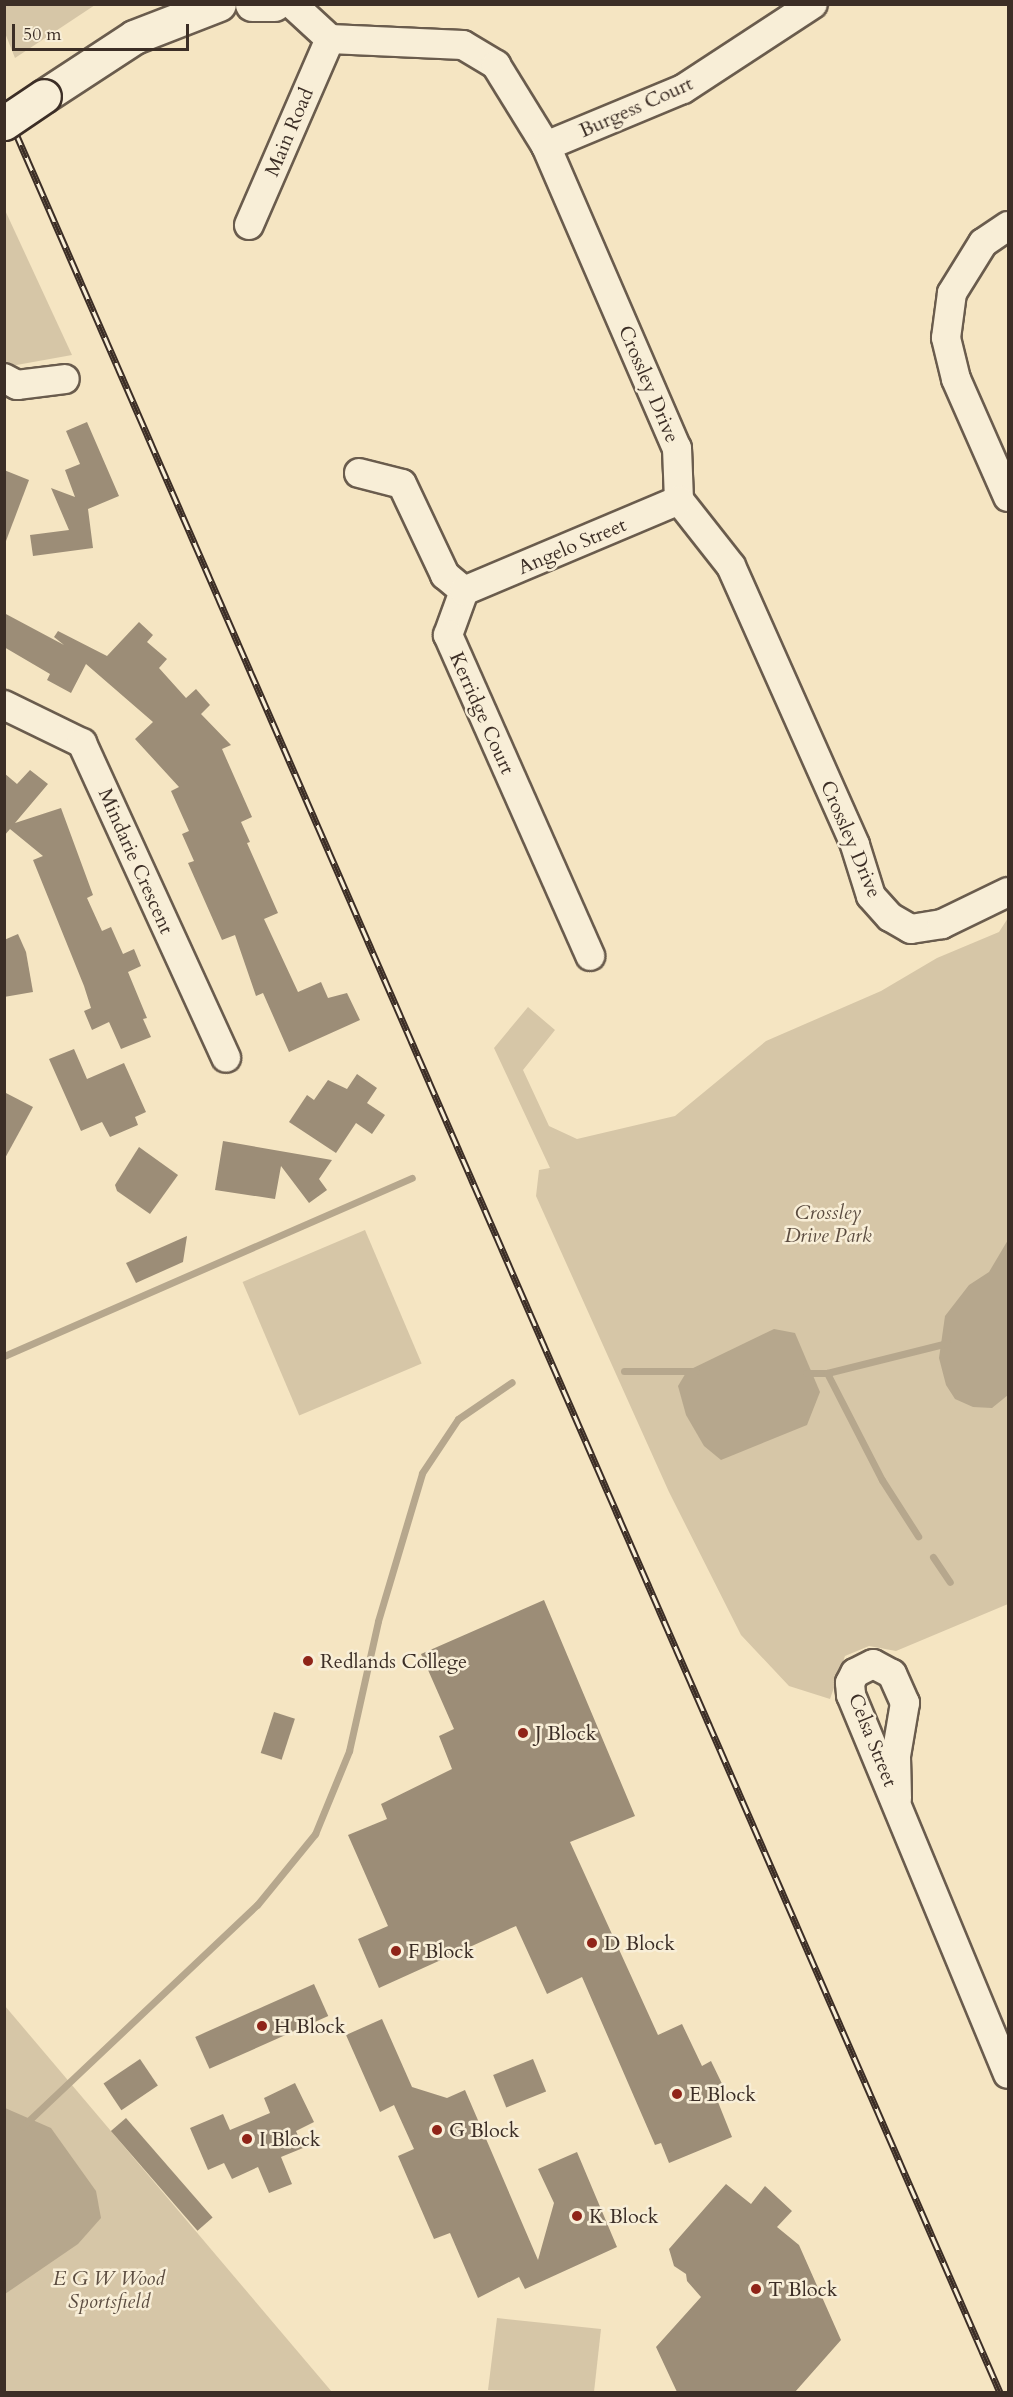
<!DOCTYPE html>
<html>
<head>
<meta charset="utf-8">
<style>
  body { margin:0 }
  #map { position:relative; width:1013px; height:2397px; overflow:hidden; background:#f5e5c2; font-family:Cardo,serif }
  div>[style] { position:absolute }
  .green>* { inset:0; background:#d6c6a7; transform-origin:0 0 }
  .water>* { inset:0; background:#b6a78d }
  .stream>* { height:7px; margin:-3.5px; padding:0 3.5px; transform-origin:3.5px; border-radius:3.5px; background:#b6a78d }
  .building>* { inset:0; background:#9c8d77; transform-origin:0 0 }
  .roads { filter:drop-shadow(2px 0 #6a5c4d) drop-shadow(-2px 0 #6a5c4d) drop-shadow(0 2px #6a5c4d) drop-shadow(0 -2px #6a5c4d) }
  .minor>* { height:28px; margin:-14px; padding:0 14px; transform-origin:14px; border-radius:14px; background:#f8eed7 }
  .secondary>* { height:33px; margin:-16.5px; padding:0 16.5px; transform-origin:16.5px; border-radius:16.5px; background:#f8eed7 }
  .rail>* { height:7px; margin-top:-3.5px; transform-origin:0; background:repeating-linear-gradient(90deg,#f8eed7 0 14px,#3c2e26 0 28px); box-sizing:border-box; border-block:2px solid #3c2e26 }
  .bridges { filter:drop-shadow(2px 0 #3c2e26) drop-shadow(-2px 0 #3c2e26) drop-shadow(0 2px #3c2e26) drop-shadow(0 -2px #3c2e26) }
  .secondary-bridge>* { height:33px; margin:-16.5px; padding:0 16.5px; transform-origin:16.5px; border-radius:16.5px; background:#f8eed7 }
  .dots>* { width:16px; height:16px; translate:-50% -50%; box-sizing:border-box; border:3px solid #f8eed7; border-radius:50% }
  span { translate:-50% -50%; white-space:nowrap; text-align:center; line-height:1.15; -webkit-text-stroke:5px #f8eed7; paint-order:stroke }
  .street-label { font-size:20px; color:#3c2e26 }
  .park-label { font-size:20px; color:#5b4c40; font-style:italic }
  .poi-label { font-size:20px; color:#3c2e26 }
  .left { translate:0 -50%; text-align:left }
  .frame { position:absolute; inset:0; border:6px solid #3c2e26; pointer-events:none }
  .scale { position:absolute; left:12px; top:24px; width:177px; height:27px; box-sizing:border-box; border:3px solid #3c2e26; border-top:0; padding-left:8px; font-size:18px; line-height:21px; white-space:nowrap; color:#3c2e26; -webkit-text-stroke:4px #f8eed7; paint-order:stroke }
</style>
</head>
<body>
<div id="map">
  <div class="green">
    <i style="clip-path:polygon(5px 4px,95px 4px,95px 5px,15px 58px,5px 33px)"></i>
    <i style="clip-path:polygon(4px 208px,72px 355px,11px 366px,5px 363px)"></i>
    <i style="clip-path:polygon(1008px 918px,1008px 1604px,896px 1651px,869px 1646px,845px 1656px,830px 1699px,789px 1686px,741px 1635px,669px 1492px,536px 1196px,539px 1170px,550px 1168px,494px 1048px,528px 1007px,555px 1030px,523px 1070px,549px 1126px,577px 1139px,675px 1116px,766px 1041px,881px 991px,937px 958px,999px 932px)"></i>
    <i style="left:365px;top:1230px;width:145px;height:133px;rotate:67deg"></i>
    <i style="clip-path:polygon(5px 2006px,332px 2392px,5px 2392px)"></i>
    <i style="clip-path:polygon(497px 2318px,601px 2329px,594px 2392px,488px 2390px)"></i>
  </div>
  <div class="water">
    <i style="clip-path:polygon(1008px 1240px,1008px 1395px,992px 1408px,973px 1407px,955px 1399px,946px 1385px,939px 1358px,945px 1316px,969px 1285px,989px 1272px)"></i>
    <i style="clip-path:polygon(774px 1329px,795px 1333px,820px 1392px,807px 1425px,721px 1460px,704px 1446px,686px 1415px,678px 1386px,687px 1371px)"></i>
    <i style="clip-path:polygon(5px 2108px,51px 2128px,96px 2191px,101px 2218px,78px 2244px,5px 2294px)"></i>
  </div>
  <div class="stream">
    <i style="left:4px;top:1356px;width:445px;rotate:-23.6deg"></i>
    <i style="left:624px;top:1371px;width:72px"></i>
    <i style="left:806px;top:1373px;width:21px"></i>
    <i style="left:827px;top:1373px;width:124px;rotate:-14deg"></i>
    <i style="left:827px;top:1373px;width:120px;rotate:62.8deg"></i>
    <i style="left:882px;top:1480px;width:67px;rotate:57.3deg"></i>
    <i style="left:933px;top:1557px;width:30px;rotate:56deg"></i>
    <i style="left:23px;top:2126px;width:322px;rotate:-43.4deg"></i>
    <i style="left:257px;top:1905px;width:92px;rotate:-50.8deg"></i>
    <i style="left:315px;top:1834px;width:90px;rotate:-67.7deg"></i>
    <i style="left:349px;top:1751px;width:133px;rotate:-77.4deg"></i>
    <i style="left:378px;top:1621px;width:154px;rotate:-73.4deg"></i>
    <i style="left:422px;top:1473px;width:65px;rotate:-56.3deg"></i>
    <i style="left:458px;top:1419px;width:65px;rotate:-34.4deg"></i>
  </div>
  <div class="building">
    <i style="clip-path:polygon(87px 422px,119px 496px,88px 509px,93px 548px,33px 556px,30px 535px,69px 530px,51px 488px,75px 497px,65px 470px,80px 464px,66px 431px)"></i>
    <i style="clip-path:polygon(4px 470px,29px 480px,6px 541px,4px 541px)"></i>
    <i style="clip-path:polygon(4px 613px,64px 645px,54px 637px,58px 631px,107px 656px,139px 622px,153px 635px,147px 642px,167px 659px,159px 668px,186px 698px,196px 689px,210px 705px,201px 714px,231px 745px,222px 749px,252px 817px,241px 822px,250px 842px,247px 843px,278px 913px,264px 919px,298px 992px,321px 982px,328px 998px,347px 993px,360px 1020px,289px 1052px,263px 993px,256px 996px,235px 935px,222px 940px,188px 863px,194px 861px,182px 834px,189px 831px,171px 791px,179px 787px,135px 739px,153px 722px,86px 664px,71px 693px,47px 680px,50px 674px,4px 647px)"></i>
    <i style="clip-path:polygon(30px 770px,48px 784px,15px 823px,61px 808px,93px 895px,87px 898px,102px 931px,111px 927px,123px 954px,134px 949px,141px 966px,128px 972px,147px 1018px,143px 1019px,151px 1037px,121px 1049px,109px 1022px,92px 1030px,84px 1011px,91px 1008px,84px 986px,33px 860px,43px 856px,10px 829px,4px 836px,4px 773px,17px 784px)"></i>
    <i style="clip-path:polygon(18px 934px,26px 952px,33px 992px,4px 997px,4px 940px)"></i>
    <i style="clip-path:polygon(74px 1049px,87px 1079px,124px 1063px,146px 1112px,135px 1117px,138px 1125px,110px 1137px,102px 1122px,81px 1131px,49px 1059px)"></i>
    <i style="clip-path:polygon(357px 1074px,377px 1088px,367px 1103px,385px 1115px,372px 1134px,356px 1123px,336px 1153px,289px 1122px,307px 1095px,314px 1100px,328px 1080px,347px 1089px)"></i>
    <i style="clip-path:polygon(4px 1092px,33px 1107px,4px 1160px)"></i>
    <i style="clip-path:polygon(223px 1141px,332px 1160px,319px 1179px,327px 1190px,309px 1203px,281px 1166px,275px 1199px,215px 1190px)"></i>
    <i style="clip-path:polygon(139px 1147px,178px 1175px,150px 1214px,117px 1191px,115px 1185px)"></i>
    <i style="clip-path:polygon(187px 1236px,183px 1262px,136px 1283px,126px 1263px)"></i>
    <i style="clip-path:polygon(544px 1600px,635px 1816px,570px 1842px,658px 2035px,682px 2024px,702px 2066px,711px 2061px,726px 2092px,716px 2097px,732px 2137px,669px 2163px,661px 2143px,655px 2145px,582px 1977px,547px 1994px,516px 1926px,379px 1988px,358px 1939px,388px 1926px,348px 1835px,387px 1819px,381px 1804px,452px 1769px,439px 1736px,454px 1729px,421px 1654px)"></i>
    <i style="left:274px;top:1712px;width:22px;height:43px;rotate:18deg"></i>
    <i style="left:314px;top:1984px;width:35px;height:130px;rotate:66deg"></i>
    <i style="clip-path:polygon(382px 2019px,412px 2087px,447px 2098px,465px 2090px,538px 2260px,554px 2203px,538px 2169px,577px 2152px,617px 2247px,525px 2289px,519px 2277px,478px 2298px,450px 2233px,434px 2239px,398px 2156px,414px 2149px,394px 2105px,380px 2112px,346px 2035px)"></i>
    <i style="left:140px;top:2059px;width:32px;height:44px;rotate:56deg"></i>
    <i style="left:533px;top:2059px;width:35px;height:43px;rotate:68deg"></i>
    <i style="clip-path:polygon(295px 2083px,314px 2122px,296px 2131px,303px 2148px,281px 2157px,292px 2184px,269px 2193px,258px 2167px,232px 2179px,224px 2163px,208px 2170px,190px 2128px,223px 2114px,230px 2130px,270px 2113px,264px 2098px)"></i>
    <i style="left:126px;top:2118px;width:132px;height:20px;rotate:49deg"></i>
    <i style="clip-path:polygon(726px 2184px,751px 2204px,765px 2186px,792px 2211px,777px 2227px,799px 2245px,841px 2340px,795px 2392px,677px 2392px,656px 2347px,701px 2297px,687px 2281px,686px 2274px,674px 2266px,669px 2249px)"></i>
  </div>
  <div class="roads">
    <div class="minor">
      <i style="left:292px;top:4px;width:52px;rotate:42.6deg"></i>
      <i style="left:330px;top:39px;width:133px;rotate:2.6deg"></i>
      <i style="left:463px;top:45px;width:39px;rotate:31deg"></i>
      <i style="left:496px;top:65px;width:95px;rotate:58.3deg"></i>
      <i style="left:546px;top:146px;width:329px;rotate:66.6deg"></i>
      <i style="left:677px;top:448px;width:52px;rotate:87.8deg"></i>
      <i style="left:679px;top:500px;width:84px;rotate:51.8deg"></i>
      <i style="left:731px;top:566px;width:305px;rotate:66deg"></i>
      <i style="left:855px;top:845px;width:53px;rotate:72.6deg"></i>
      <i style="left:871px;top:896px;width:28px;rotate:48deg"></i>
      <i style="left:890px;top:917px;width:24px;rotate:30deg"></i>
      <i style="left:911px;top:929px;width:31px;rotate:-9deg"></i>
      <i style="left:942px;top:924px;width:73px;rotate:-25.9deg"></i>
      <i style="left:546px;top:146px;width:148px;rotate:-22.6deg"></i>
      <i style="left:683px;top:89px;width:155px;rotate:-33.2deg"></i>
      <i style="left:249px;top:225px;width:203px;rotate:-66.5deg"></i>
      <i style="left:1008px;top:226px;width:30px;rotate:146deg"></i>
      <i style="left:983px;top:243px;width:59px;rotate:121.8deg"></i>
      <i style="left:952px;top:293px;width:45px;rotate:97.6deg"></i>
      <i style="left:946px;top:338px;width:42px;rotate:76.3deg"></i>
      <i style="left:956px;top:379px;width:129px;rotate:66.2deg"></i>
      <i style="left:4px;top:378px;width:15px;rotate:28deg"></i>
      <i style="left:17px;top:385px;width:48px;rotate:-7.1deg"></i>
      <i style="left:359px;top:473px;width:44px;rotate:14.3deg"></i>
      <i style="left:402px;top:484px;width:101px;rotate:64.7deg"></i>
      <i style="left:445px;top:575px;width:25px;rotate:40deg"></i>
      <i style="left:464px;top:591px;width:47px;rotate:110deg"></i>
      <i style="left:448px;top:635px;width:351px;rotate:66.1deg"></i>
      <i style="left:464px;top:591px;width:233px;rotate:-22.9deg"></i>
      <i style="left:4px;top:705px;width:87px;rotate:26deg"></i>
      <i style="left:82px;top:743px;width:346px;rotate:65.4deg"></i>
      <i style="left:897px;top:1798px;width:42px;rotate:-91.4deg"></i>
      <i style="left:896px;top:1756px;width:54px;rotate:-80.4deg"></i>
      <i style="left:905px;top:1703px;width:32px;rotate:-114deg"></i>
      <i style="left:892px;top:1674px;width:21px;rotate:-152deg"></i>
      <i style="left:873px;top:1664px;width:20px;rotate:153deg"></i>
      <i style="left:855px;top:1673px;width:11px;rotate:117deg"></i>
      <i style="left:850px;top:1683px;width:12px;rotate:85deg"></i>
      <i style="left:851px;top:1695px;width:410px;rotate:67.5deg"></i>
    </div>
    <div class="secondary">
      <i style="left:252px;top:4px;width:22px"></i>
      <i style="left:44px;top:96px;width:108px;rotate:-33.2deg"></i>
      <i style="left:134px;top:37px;width:91px;rotate:-21.2deg"></i>
    </div>
  </div>
  <div class="rail">
    <i style="left:4px;top:106px;width:2494px;rotate:66.46deg"></i>
  </div>
  <div class="bridges">
    <div class="secondary-bridge">
      <i style="left:4px;top:123px;width:48px;rotate:-34deg"></i>
    </div>
  </div>
  <div class="dots">
    <i style="left:308px;top:1661px;background:#8f2418"></i>
    <i style="left:523px;top:1733px;background:#8f2418"></i>
    <i style="left:592px;top:1943px;background:#8f2418"></i>
    <i style="left:396px;top:1951px;background:#8f2418"></i>
    <i style="left:262px;top:2026px;background:#8f2418"></i>
    <i style="left:677px;top:2094px;background:#8f2418"></i>
    <i style="left:437px;top:2130px;background:#8f2418"></i>
    <i style="left:247px;top:2139px;background:#8f2418"></i>
    <i style="left:577px;top:2216px;background:#8f2418"></i>
    <i style="left:756px;top:2289px;background:#8f2418"></i>
  </div>
  <div class="street-label">
    <span style="left:636px;top:107px;rotate:-24deg">Burgess Court</span>
    <span style="left:289px;top:132px;rotate:-67deg">Main Road</span>
    <span style="left:649px;top:384px;rotate:67deg">Crossley Drive</span>
    <span style="left:572px;top:546px;rotate:-23deg">Angelo Street</span>
    <span style="left:482px;top:713px;rotate:66deg">Kerridge Court</span>
    <span style="left:851px;top:839px;rotate:67deg">Crossley Drive</span>
    <span style="left:136px;top:861px;rotate:66deg">Mindarie Crescent</span>
    <span style="left:873px;top:1740px;rotate:68deg">Celsa Street</span>
  </div>
  <div class="park-label">
    <span style="left:828px;top:1224px">Crossley<br>Drive Park</span>
    <span style="left:109px;top:2290px">E G W Wood<br>Sportsfield</span>
  </div>
  <div class="poi-label">
    <span class="left" style="left:320px;top:1661px">Redlands College</span>
    <span class="left" style="left:535px;top:1733px">J Block</span>
    <span class="left" style="left:604px;top:1943px">D Block</span>
    <span class="left" style="left:408px;top:1951px">F Block</span>
    <span class="left" style="left:274px;top:2026px">H Block</span>
    <span class="left" style="left:689px;top:2094px">E Block</span>
    <span class="left" style="left:449px;top:2130px">G Block</span>
    <span class="left" style="left:259px;top:2139px">I Block</span>
    <span class="left" style="left:589px;top:2216px">K Block</span>
    <span class="left" style="left:768px;top:2289px">T Block</span>
  </div>
  <div class="frame"></div>
  <div class="scale">50 m</div>
</div>
</body>
</html>
